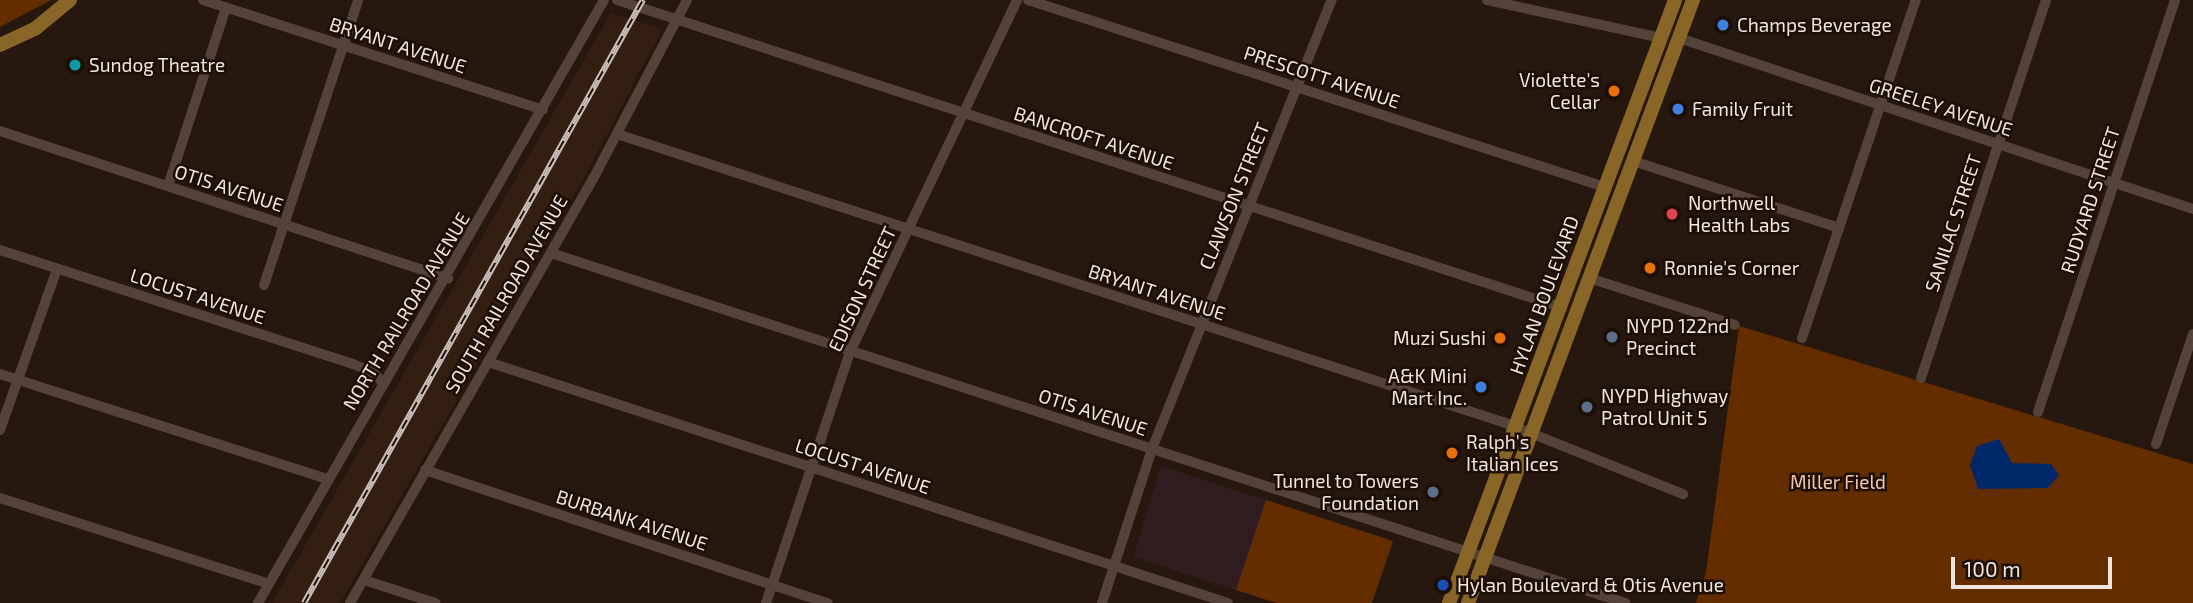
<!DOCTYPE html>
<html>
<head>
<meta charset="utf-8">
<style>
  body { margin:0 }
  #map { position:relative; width:2193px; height:603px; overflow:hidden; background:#27180f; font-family:"Exo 2",sans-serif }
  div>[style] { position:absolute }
  .built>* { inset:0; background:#331f12 }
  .education>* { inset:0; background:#301d1f }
  .green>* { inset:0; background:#632d00 }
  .water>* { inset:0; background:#01296a }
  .minor>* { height:10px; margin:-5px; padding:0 5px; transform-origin:5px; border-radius:5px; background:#544338 }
  .major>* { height:14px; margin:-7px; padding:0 7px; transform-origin:7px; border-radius:7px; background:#896628 }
  .rail>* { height:6px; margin-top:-3px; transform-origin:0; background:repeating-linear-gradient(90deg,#1d0f06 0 10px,#cbc0b9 0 20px); box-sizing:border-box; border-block:2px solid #cbc0b9 }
  .dots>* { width:19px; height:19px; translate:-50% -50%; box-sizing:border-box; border:4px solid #1d0f06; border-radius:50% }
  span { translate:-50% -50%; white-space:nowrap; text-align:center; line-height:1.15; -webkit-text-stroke:5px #1d0f06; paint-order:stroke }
  .poi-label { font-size:19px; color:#f0e5df }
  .left { translate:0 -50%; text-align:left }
  .right { translate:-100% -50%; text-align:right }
  .street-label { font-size:19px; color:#f0e5df }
  .park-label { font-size:19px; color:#f2c7ad }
  .scale { position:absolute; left:1951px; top:557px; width:161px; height:32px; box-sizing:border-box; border:4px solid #f0e5df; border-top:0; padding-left:9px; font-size:21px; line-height:24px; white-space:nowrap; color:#f0e5df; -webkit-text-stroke:5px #1d0f06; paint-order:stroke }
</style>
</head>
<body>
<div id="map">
  <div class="built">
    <i style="clip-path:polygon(611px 13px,662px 29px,586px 174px,340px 603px,272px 603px)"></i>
  </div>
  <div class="education">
    <i style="clip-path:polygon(1161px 466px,1393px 541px,1372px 603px,1277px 603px,1133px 557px)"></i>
  </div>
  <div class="green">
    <i style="clip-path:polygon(0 0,51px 0,0 27px)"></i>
    <i style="clip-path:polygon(1739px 326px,2193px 464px,2193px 603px,1696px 603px,1706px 572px)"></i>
    <i style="clip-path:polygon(1266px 500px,1393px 541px,1372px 603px,1277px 603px,1236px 590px)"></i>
  </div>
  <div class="water">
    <i style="clip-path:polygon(1999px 439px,2012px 463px,2051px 464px,2059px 475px,2048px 488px,1978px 489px,1970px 465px,1977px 446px)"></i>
  </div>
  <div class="minor">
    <i style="left:203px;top:0;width:357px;rotate:17.9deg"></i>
    <i style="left:617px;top:0;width:992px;rotate:18.03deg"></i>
    <i style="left:1028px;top:0;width:607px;rotate:17.96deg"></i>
    <i style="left:1487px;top:0;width:178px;rotate:12.3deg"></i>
    <i style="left:1679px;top:38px;width:542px;rotate:18.4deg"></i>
    <i style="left:0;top:131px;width:472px;rotate:18.2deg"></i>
    <i style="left:617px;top:134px;width:932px;rotate:18.01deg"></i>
    <i style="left:1503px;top:422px;width:194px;rotate:21.8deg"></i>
    <i style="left:1633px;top:161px;width:217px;rotate:18deg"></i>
    <i style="left:168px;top:186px;width:187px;rotate:-72deg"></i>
    <i style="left:0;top:250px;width:371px;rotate:17.9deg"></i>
    <i style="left:353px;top:364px;width:23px;rotate:23deg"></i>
    <i style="left:374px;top:373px;width:12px;rotate:48deg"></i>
    <i style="left:551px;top:253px;width:1130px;rotate:18.05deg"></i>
    <i style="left:1589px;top:278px;width:153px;rotate:17.8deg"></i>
    <i style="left:264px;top:285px;width:300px;rotate:-71.7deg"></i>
    <i style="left:1802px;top:338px;width:357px;rotate:-71.4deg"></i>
    <i style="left:488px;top:362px;width:778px;rotate:18.04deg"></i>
    <i style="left:0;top:374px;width:343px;rotate:17.8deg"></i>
    <i style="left:1921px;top:378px;width:398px;rotate:-71.7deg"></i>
    <i style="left:2038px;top:412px;width:434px;rotate:-71.6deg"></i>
    <i style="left:0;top:430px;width:171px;rotate:-70.5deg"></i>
    <i style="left:2156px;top:444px;width:116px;rotate:-71.4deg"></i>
    <i style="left:425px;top:470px;width:424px;rotate:18.3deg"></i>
    <i style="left:0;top:498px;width:282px;rotate:17.7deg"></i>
    <i style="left:364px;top:580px;width:75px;rotate:17.9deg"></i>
    <i style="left:258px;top:603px;width:695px;rotate:-60.15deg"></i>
    <i style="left:350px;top:603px;width:489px;rotate:-60.2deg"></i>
    <i style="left:593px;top:179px;width:202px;rotate:-62.3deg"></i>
    <i style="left:766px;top:603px;width:265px;rotate:-71.5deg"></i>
    <i style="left:850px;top:352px;width:390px;rotate:-64.6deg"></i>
    <i style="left:1102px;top:603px;width:162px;rotate:-72deg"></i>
    <i style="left:1152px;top:449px;width:484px;rotate:-68.2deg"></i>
  </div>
  <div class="major">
    <i style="left:0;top:45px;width:40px;rotate:-25deg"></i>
    <i style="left:36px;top:28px;width:44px;rotate:-39.5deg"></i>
    <i style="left:1449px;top:603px;width:644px;rotate:-69.45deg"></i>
    <i style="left:1468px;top:603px;width:644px;rotate:-69.54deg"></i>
  </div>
  <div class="rail">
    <i style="left:304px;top:603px;width:692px;rotate:-60.66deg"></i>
  </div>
  <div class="dots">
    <i style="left:1723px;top:25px;background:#3f7fe0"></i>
    <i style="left:75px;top:65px;background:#0f9aa8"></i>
    <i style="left:1614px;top:91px;background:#e8710a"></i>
    <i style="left:1678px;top:109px;background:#3f7fe0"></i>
    <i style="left:1672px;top:214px;background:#e0444e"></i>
    <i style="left:1650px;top:268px;background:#e8710a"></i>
    <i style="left:1612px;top:337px;background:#5c6f8a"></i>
    <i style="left:1500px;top:338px;background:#e8710a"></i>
    <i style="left:1481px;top:387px;background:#3f7fe0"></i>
    <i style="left:1587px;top:407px;background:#5c6f8a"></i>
    <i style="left:1452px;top:453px;background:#e8710a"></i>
    <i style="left:1433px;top:492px;background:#5c6f8a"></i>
    <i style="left:1443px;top:585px;background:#1a4fb4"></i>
  </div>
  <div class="poi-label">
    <span class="left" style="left:1737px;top:25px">Champs Beverage</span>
    <span class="left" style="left:89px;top:65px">Sundog Theatre</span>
    <span class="right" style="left:1600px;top:91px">Violette's<br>Cellar</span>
    <span class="left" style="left:1692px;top:109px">Family Fruit</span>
    <span class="left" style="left:1688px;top:214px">Northwell<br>Health Labs</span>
    <span class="left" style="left:1664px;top:268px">Ronnie's Corner</span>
    <span class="left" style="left:1626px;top:337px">NYPD 122nd<br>Precinct</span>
    <span class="right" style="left:1486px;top:338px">Muzi Sushi</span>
    <span class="right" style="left:1467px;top:387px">A&amp;K Mini<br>Mart Inc.</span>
    <span class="left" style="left:1601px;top:407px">NYPD Highway<br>Patrol Unit 5</span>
    <span class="left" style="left:1466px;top:453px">Ralph's<br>Italian Ices</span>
    <span class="right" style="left:1419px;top:492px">Tunnel to Towers<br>Foundation</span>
    <span class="left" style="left:1457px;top:585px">Hylan Boulevard &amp; Otis Avenue</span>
  </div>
  <div class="street-label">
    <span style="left:398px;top:45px;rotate:18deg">BRYANT AVENUE</span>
    <span style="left:1322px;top:77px;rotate:18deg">PRESCOTT AVENUE</span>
    <span style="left:1941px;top:107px;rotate:18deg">GREELEY AVENUE</span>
    <span style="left:1094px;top:138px;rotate:18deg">BANCROFT AVENUE</span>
    <span style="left:229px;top:188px;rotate:18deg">OTIS AVENUE</span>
    <span style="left:1234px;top:196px;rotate:-68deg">CLAWSON STREET</span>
    <span style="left:2090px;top:200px;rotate:-72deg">RUDYARD STREET</span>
    <span style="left:1953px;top:223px;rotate:-72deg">SANILAC STREET</span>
    <span style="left:862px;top:289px;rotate:-65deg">EDISON STREET</span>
    <span style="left:1157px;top:292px;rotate:18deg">BRYANT AVENUE</span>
    <span style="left:506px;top:294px;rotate:-60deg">SOUTH RAILROAD AVENUE</span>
    <span style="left:1544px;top:295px;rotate:-70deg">HYLAN BOULEVARD</span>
    <span style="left:198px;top:296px;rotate:18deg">LOCUST AVENUE</span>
    <span style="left:406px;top:311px;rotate:-59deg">NORTH RAILROAD AVENUE</span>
    <span style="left:1093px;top:412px;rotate:18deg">OTIS AVENUE</span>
    <span style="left:863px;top:466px;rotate:18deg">LOCUST AVENUE</span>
    <span style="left:632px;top:520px;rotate:18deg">BURBANK AVENUE</span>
  </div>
  <div class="park-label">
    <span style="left:1838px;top:482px">Miller Field</span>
  </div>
  <div class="scale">100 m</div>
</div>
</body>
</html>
